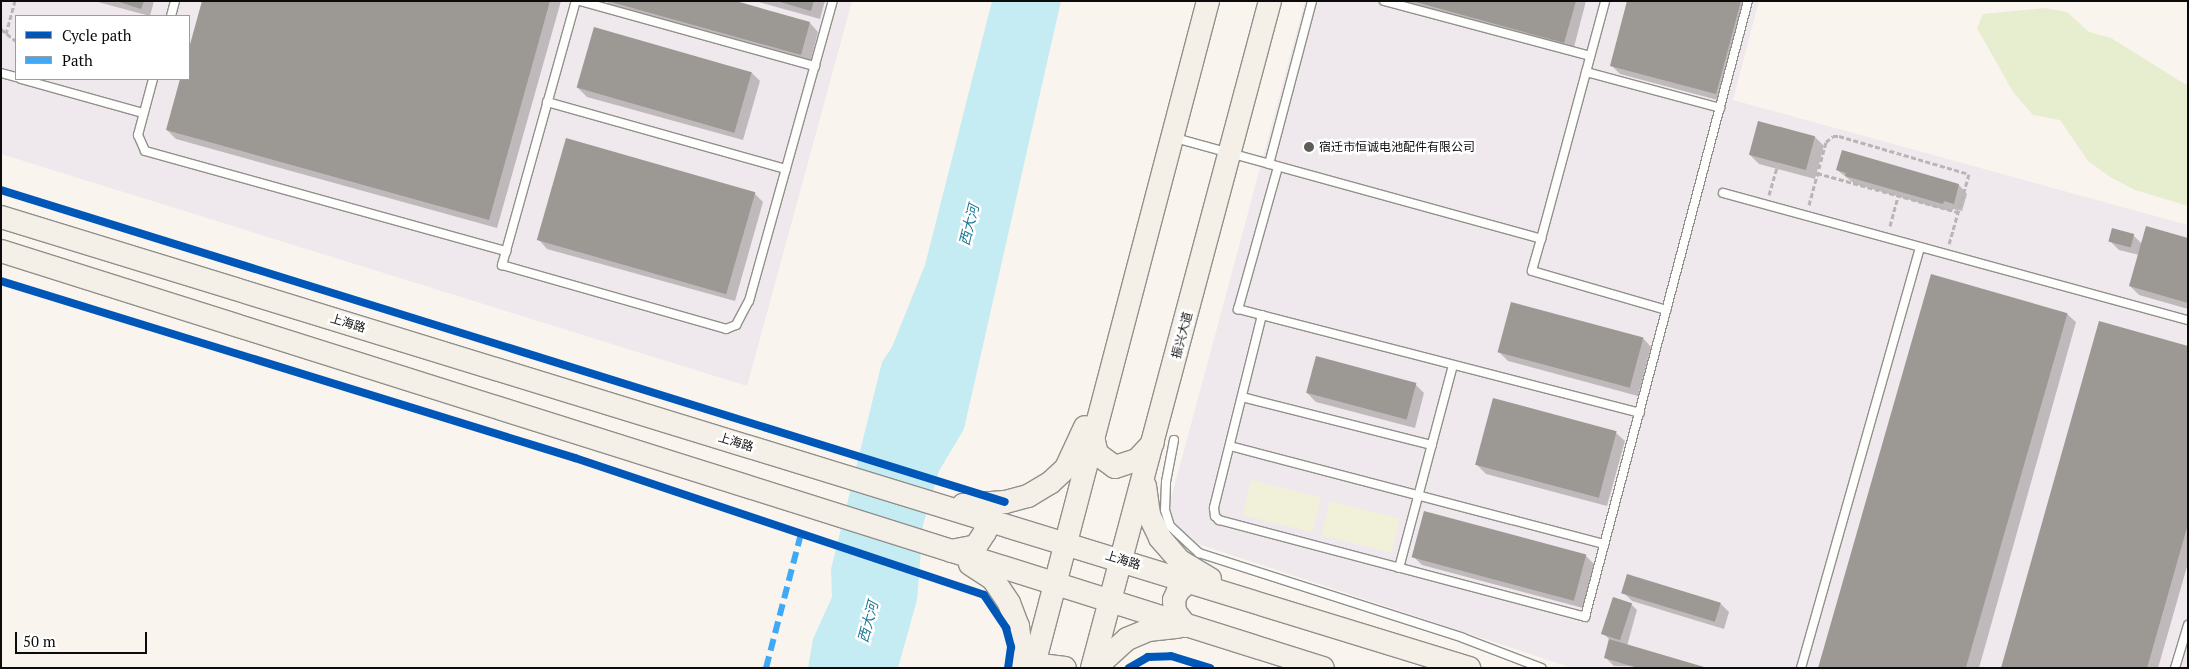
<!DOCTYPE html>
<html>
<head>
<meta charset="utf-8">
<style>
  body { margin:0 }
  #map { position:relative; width:2189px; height:669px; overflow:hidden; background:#f9f5ee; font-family:"PT Serif","Noto Sans SC",serif }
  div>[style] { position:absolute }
  .industrial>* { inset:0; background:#efe8ec }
  .green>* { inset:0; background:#e7edcf }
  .pitch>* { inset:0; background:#f0f1d8; transform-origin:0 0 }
  .water>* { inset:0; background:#c5ecf2 }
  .shadow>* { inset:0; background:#0003 }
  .building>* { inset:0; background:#9c9894; transform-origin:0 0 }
  .path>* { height:3px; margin-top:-1.5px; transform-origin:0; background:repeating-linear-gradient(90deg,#b7b6b5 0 5px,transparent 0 7.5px) }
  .roads { filter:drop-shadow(1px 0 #92908d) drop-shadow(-1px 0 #92908d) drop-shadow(0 1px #92908d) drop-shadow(0 -1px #92908d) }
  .service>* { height:8px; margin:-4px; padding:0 4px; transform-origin:4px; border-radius:4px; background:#fefefc }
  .secondary>* { height:22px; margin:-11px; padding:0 11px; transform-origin:11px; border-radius:11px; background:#f4f0e7 }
  .quiet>* { height:6px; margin-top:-3px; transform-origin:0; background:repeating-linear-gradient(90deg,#3fa9f5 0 12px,transparent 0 18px) }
  .cycleway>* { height:8px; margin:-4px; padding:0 4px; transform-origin:4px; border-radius:4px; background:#0057b8 }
  .dots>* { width:14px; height:14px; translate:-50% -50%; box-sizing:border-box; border:2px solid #fff; border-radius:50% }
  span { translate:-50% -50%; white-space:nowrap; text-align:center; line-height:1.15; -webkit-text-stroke:5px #fff; paint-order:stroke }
  .poi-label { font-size:12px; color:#0b0b0b }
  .left { translate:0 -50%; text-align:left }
  .street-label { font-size:12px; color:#0b0b0b }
  .water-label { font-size:14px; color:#197997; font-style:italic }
  .frame { position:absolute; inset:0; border:2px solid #0b0b0b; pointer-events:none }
  .legend { position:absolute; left:15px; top:15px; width:175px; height:65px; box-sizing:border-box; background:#fff; border:1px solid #9d9d9d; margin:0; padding:6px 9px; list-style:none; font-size:15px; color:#0b0b0b }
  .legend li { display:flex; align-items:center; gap:10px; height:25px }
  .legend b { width:25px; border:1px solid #9d9d9d }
  .scale { position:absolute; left:15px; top:632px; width:132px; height:22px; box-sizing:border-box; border:2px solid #0b0b0b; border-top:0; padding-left:6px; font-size:15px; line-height:18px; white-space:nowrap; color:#0b0b0b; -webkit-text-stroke:4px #fff; paint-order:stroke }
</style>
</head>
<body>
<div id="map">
  <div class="industrial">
    <i style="clip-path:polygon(evenodd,1px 1px,852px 1px,747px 386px,1px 154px,1px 1px,16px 16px,189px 16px,189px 79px,16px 79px,16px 16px)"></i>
    <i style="clip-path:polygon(1305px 1px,1759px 1px,1733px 100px,2188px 225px,2188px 668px,1572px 668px,1162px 532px)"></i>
  </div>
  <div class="green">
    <i style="clip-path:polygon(2045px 8px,2067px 12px,2089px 32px,2111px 38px,2188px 86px,2188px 206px,2135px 190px,2110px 177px,2088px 161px,2060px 120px,2033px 115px,2013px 92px,1977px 28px,1983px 14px)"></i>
  </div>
  <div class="pitch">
    <i style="left:1251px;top:480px;width:72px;height:36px;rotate:14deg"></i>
    <i style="left:1330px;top:501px;width:72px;height:35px;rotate:14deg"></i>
  </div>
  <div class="water">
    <i style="clip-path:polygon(992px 1px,1061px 1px,964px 429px,939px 471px,923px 525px,917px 600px,898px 668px,808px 668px,813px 639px,832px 597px,831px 569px,882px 362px,892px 347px,925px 265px)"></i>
  </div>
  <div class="shadow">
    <i style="clip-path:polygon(94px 1px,154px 1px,150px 16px)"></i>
    <i style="clip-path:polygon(203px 1px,561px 1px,497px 228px,176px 139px,167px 130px,181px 79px,189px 79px,189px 52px)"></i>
    <i style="clip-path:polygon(606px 1px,731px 1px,810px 23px,818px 32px,810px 63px,612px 8px)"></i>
    <i style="clip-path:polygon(755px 1px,825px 1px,820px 19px)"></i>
    <i style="clip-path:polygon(1388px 1px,1586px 1px,1573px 51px)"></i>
    <i style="clip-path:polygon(1628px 1px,1752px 1px,1725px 102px,1620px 74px,1611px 65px)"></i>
    <i style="clip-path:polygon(751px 72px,760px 81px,743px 140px,587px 97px,578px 88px)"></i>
    <i style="clip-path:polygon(1759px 122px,1815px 137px,1824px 146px,1815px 179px,1759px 164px,1750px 155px)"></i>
    <i style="clip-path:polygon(1837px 170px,1959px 185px,1967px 194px,1962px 211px,1953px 209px,1952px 212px,1855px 184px)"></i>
    <i style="clip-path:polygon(754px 193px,763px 202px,735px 301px,547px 249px,539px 240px)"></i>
    <i style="clip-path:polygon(2113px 230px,2134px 236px,2142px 244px,2188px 239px,2188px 309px,2139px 295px,2130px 286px,2139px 255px,2119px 250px,2110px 241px)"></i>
    <i style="clip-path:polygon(2067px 314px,2076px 322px,1979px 668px,1822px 668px)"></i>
    <i style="clip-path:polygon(1643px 338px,1651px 347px,1638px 396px,1508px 361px,1499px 352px)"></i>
    <i style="clip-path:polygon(2188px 348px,2188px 563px,2158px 668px,2002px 668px)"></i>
    <i style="clip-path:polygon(1415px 384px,1424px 393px,1415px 428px,1316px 402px,1307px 393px)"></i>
    <i style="clip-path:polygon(1616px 433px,1625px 441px,1607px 506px,1486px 474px,1477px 465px)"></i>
    <i style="clip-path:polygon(1413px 556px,1586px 556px,1594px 564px,1583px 608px,1422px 565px)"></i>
    <i style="clip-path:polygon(1623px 592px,1720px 603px,1729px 612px,1724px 629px,1632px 601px)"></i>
    <i style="clip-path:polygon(1631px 604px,1637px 610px,1627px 646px,1701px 668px,1614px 666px,1605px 657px,1609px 639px,1604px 634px)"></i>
  </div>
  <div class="building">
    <i style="clip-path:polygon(116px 1px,144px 1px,141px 9px)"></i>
    <i style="clip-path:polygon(202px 1px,550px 1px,489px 220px,166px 130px,180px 79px,189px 79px,189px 48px)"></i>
    <i style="clip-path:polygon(736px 1px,810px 22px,801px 55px,611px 2px)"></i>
    <i style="clip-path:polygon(777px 1px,814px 1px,811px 11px)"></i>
    <i style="clip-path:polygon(1412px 1px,1576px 1px,1564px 43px)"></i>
    <i style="clip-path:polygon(1627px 1px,1741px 1px,1716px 94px,1610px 66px)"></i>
    <i style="left:594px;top:27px;width:164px;height:63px;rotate:16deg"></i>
    <i style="left:1758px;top:121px;width:59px;height:35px;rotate:15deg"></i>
    <i style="left:566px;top:138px;width:197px;height:106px;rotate:16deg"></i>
    <i style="clip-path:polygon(1842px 150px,1959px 184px,1954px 204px,1944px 201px,1943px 204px,1845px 176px,1846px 173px,1836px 170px)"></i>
    <i style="clip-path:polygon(2146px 226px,2188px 238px,2188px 303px,2129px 286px)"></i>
    <i style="left:2112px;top:228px;width:23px;height:14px;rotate:15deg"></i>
    <i style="left:1931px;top:274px;width:142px;height:409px;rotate:16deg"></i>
    <i style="left:1511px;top:302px;width:137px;height:52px;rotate:15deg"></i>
    <i style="clip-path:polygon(2099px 321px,2188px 346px,2188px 524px,2147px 668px,2001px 668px)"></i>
    <i style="left:1316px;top:356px;width:104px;height:38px;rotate:15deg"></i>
    <i style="left:1493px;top:398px;width:128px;height:69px;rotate:15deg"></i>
    <i style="left:1424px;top:511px;width:168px;height:48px;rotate:15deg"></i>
    <i style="left:1627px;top:574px;width:98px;height:20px;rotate:17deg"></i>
    <i style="left:1613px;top:597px;width:20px;height:39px;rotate:18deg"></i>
    <i style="clip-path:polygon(1609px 639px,1704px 667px,1704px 668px,1638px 668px,1604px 658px)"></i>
  </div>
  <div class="path">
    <i style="left:1px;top:29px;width:19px;rotate:39deg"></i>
    <i style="left:6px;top:34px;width:34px;rotate:-75deg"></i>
    <i style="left:1817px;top:173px;width:146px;rotate:15.5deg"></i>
    <i style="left:1769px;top:195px;width:29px;rotate:-74deg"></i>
    <i style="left:1809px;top:205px;width:65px;rotate:-74.9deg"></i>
    <i style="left:1826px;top:142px;width:9px;rotate:-41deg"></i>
    <i style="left:1833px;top:136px;width:6px"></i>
    <i style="left:1839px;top:136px;width:135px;rotate:16.3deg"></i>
    <i style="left:1969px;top:174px;width:73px;rotate:105.9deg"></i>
    <i style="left:1890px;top:226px;width:31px;rotate:-75deg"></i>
  </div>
  <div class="roads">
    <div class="service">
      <i style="left:580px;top:1px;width:244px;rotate:15.5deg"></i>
      <i style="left:1384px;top:1px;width:213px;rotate:14.9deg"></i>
      <i style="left:171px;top:16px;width:16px;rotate:-75deg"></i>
      <i style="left:1586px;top:72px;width:139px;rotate:15deg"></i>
      <i style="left:1px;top:73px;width:16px;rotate:15deg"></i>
      <i style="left:21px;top:79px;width:127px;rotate:15.6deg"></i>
      <i style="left:153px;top:79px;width:58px;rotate:105deg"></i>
      <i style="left:138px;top:135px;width:17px;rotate:66deg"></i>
      <i style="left:145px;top:151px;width:375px;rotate:15.5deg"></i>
      <i style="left:506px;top:251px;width:260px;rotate:-74.4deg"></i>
      <i style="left:547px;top:102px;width:248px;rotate:15.7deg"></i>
      <i style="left:1175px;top:138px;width:380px;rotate:15.4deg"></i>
      <i style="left:1541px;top:239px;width:246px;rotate:-74.9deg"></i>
      <i style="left:1269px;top:164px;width:169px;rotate:-75.2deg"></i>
      <i style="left:1278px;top:167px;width:148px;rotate:105.7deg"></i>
      <i style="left:1238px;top:309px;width:415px;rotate:14.5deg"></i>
      <i style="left:1723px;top:193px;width:482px;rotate:15.3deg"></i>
      <i style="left:1541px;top:239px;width:33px;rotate:106deg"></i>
      <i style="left:1532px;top:271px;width:140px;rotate:16.2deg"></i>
      <i style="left:506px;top:251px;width:15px;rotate:106deg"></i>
      <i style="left:502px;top:265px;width:233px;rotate:15.9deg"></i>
      <i style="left:726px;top:329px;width:11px;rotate:-22deg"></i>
      <i style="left:736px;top:325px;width:27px;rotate:-62deg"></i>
      <i style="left:749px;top:301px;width:312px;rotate:-74.4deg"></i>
      <i style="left:1262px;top:315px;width:199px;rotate:104deg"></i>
      <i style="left:1214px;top:508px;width:8px;rotate:83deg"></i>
      <i style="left:1215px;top:516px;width:6px;rotate:45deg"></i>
      <i style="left:1219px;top:520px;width:379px;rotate:14.8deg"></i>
      <i style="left:1585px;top:617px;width:637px;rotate:-75.18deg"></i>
      <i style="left:1242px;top:397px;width:196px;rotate:14.2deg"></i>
      <i style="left:1174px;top:440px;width:43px;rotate:100.8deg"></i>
      <i style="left:1166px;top:482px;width:28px;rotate:92deg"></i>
      <i style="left:1165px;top:510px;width:17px;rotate:73deg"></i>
      <i style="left:1170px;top:526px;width:40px;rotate:43deg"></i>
      <i style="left:1199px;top:553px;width:277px;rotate:17.8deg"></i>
      <i style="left:1463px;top:638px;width:84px;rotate:21deg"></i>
      <i style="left:1230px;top:446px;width:387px;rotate:14.7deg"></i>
      <i style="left:1399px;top:568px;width:210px;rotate:-75.1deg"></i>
      <i style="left:1801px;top:668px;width:437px;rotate:-74.2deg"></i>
      <i style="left:2175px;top:668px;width:45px;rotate:-73.2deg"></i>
    </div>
    <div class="secondary">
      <i style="left:1px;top:217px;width:1536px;rotate:17.08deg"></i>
      <i style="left:1px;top:251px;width:1386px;rotate:17.51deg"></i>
      <i style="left:1093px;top:437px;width:17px;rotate:77deg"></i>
      <i style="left:1097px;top:454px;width:22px;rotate:36deg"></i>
      <i style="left:1115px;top:467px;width:23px;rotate:-18deg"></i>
      <i style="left:1137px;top:460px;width:23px;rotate:-47deg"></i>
      <i style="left:1145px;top:486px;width:29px;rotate:82deg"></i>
      <i style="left:1149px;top:515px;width:25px;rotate:64deg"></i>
      <i style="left:1160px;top:538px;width:30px;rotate:49deg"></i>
      <i style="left:1180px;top:561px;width:35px;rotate:31deg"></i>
      <i style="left:963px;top:505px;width:42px;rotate:-4.1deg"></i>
      <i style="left:1005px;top:502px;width:24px;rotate:-15deg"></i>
      <i style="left:1028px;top:496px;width:26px;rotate:-31deg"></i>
      <i style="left:1050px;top:483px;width:22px;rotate:-43deg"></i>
      <i style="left:1066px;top:468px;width:45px;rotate:-65.1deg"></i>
      <i style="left:951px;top:551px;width:25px;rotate:-11deg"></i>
      <i style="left:976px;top:546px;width:17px;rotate:-57deg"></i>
      <i style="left:985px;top:532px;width:14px;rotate:-86deg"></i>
      <i style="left:970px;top:564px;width:27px;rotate:33deg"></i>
      <i style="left:993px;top:579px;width:29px;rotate:56deg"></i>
      <i style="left:1009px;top:603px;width:25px;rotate:69deg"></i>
      <i style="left:1018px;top:626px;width:42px;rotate:83.2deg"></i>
      <i style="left:1186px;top:626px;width:18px;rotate:-128deg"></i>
      <i style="left:1175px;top:612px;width:12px;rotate:-95deg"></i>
      <i style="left:1174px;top:600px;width:10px;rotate:-66deg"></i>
      <i style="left:1178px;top:591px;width:15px;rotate:-42deg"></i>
      <i style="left:1033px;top:664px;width:32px;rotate:7deg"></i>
      <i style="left:1033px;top:668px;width:690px;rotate:-75.3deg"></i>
      <i style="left:1092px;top:668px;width:690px;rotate:-75.06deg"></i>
      <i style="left:1095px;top:668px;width:43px;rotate:-42.2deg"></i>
      <i style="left:1127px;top:639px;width:23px;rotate:-23deg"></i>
      <i style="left:1148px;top:630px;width:30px;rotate:-6deg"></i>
    </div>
  </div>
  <div class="quiet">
    <i style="left:766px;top:668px;width:138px;rotate:-75.4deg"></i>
  </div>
  <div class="cycleway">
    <i style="left:1px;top:190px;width:1051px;rotate:17.26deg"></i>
    <i style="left:1px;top:281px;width:601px;rotate:17.14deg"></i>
    <i style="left:575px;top:458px;width:431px;rotate:18.5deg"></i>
    <i style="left:984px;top:595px;width:40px;rotate:56deg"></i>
    <i style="left:1006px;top:628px;width:20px;rotate:75deg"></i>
    <i style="left:1011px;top:647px;width:21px;rotate:98deg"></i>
    <i style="left:1129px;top:668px;width:22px;rotate:-30deg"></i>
    <i style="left:1148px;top:657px;width:23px;rotate:-2deg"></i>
    <i style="left:1171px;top:656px;width:41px;rotate:17.1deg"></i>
  </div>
  <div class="dots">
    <i style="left:1309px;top:147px;background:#5e5d5a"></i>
  </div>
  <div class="poi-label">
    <span class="left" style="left:1319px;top:147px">宿迁市恒诚电池配件有限公司</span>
  </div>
  <div class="street-label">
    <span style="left:348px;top:323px;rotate:17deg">上海路</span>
    <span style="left:1182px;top:335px;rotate:-75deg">振兴大道</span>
    <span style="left:736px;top:442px;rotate:17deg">上海路</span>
    <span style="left:1123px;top:560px;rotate:17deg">上海路</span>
  </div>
  <div class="water-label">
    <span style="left:969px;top:225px;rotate:-76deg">西大河</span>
    <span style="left:868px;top:622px;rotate:-75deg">西大河</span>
  </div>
  <div class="frame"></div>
  <ul class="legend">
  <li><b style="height:6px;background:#0057b8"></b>Cycle path</li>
  <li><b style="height:6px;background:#3fa9f5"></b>Path</li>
  </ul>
  <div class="scale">50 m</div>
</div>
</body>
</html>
